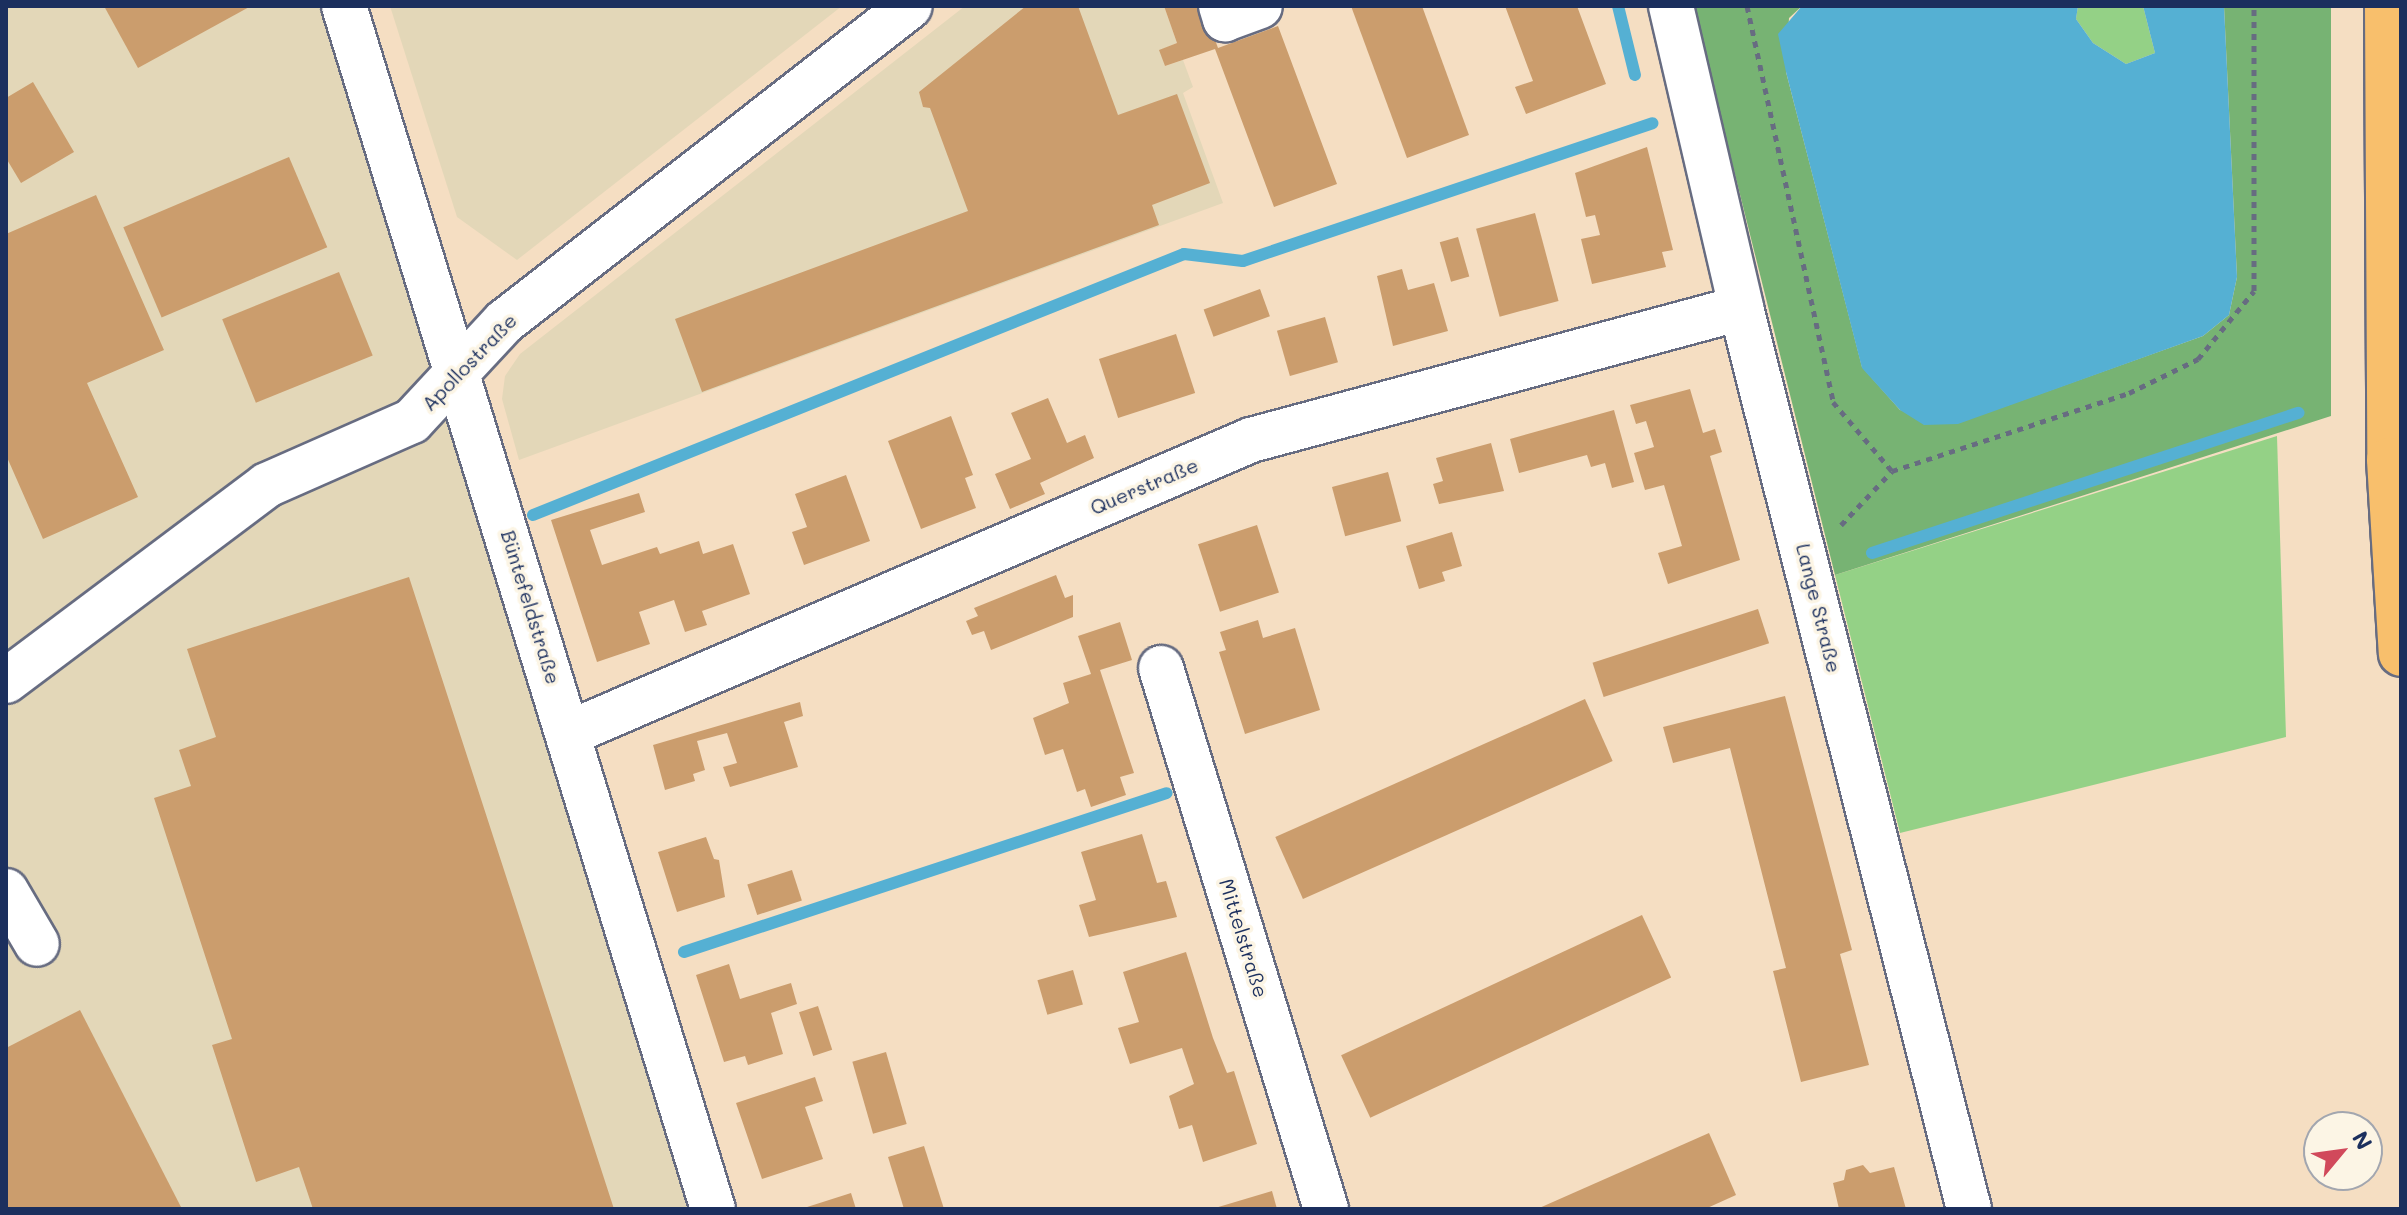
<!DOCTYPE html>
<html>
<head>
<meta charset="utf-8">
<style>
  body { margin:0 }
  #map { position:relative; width:2407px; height:1215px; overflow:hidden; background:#f5dec2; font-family:Mali,sans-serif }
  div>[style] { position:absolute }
  .built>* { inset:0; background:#e3d7b8 }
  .green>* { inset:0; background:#94d186 }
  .forest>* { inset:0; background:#77b373 }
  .water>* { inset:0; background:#55b0d3 }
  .stream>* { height:12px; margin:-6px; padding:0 6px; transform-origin:6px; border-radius:6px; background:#55b0d3 }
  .building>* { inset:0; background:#cb9d6d; transform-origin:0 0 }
  .path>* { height:5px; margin-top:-2.5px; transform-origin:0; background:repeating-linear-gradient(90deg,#676c81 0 6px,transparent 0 12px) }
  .roads { filter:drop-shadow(2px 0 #676c81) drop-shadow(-2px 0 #676c81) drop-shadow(0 2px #676c81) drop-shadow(0 -2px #676c81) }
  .minor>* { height:44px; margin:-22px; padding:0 22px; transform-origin:22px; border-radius:22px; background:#fff }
  .highway>* { height:44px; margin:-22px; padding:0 22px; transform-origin:22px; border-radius:22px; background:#f8bf6c }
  span { translate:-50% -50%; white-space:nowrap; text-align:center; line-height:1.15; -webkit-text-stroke:7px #fcf5e5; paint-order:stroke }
  .street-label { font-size:20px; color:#1b2f5e }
  .frame { position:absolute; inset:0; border:8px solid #1b2f5e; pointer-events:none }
  .north { position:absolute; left:2303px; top:1111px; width:80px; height:80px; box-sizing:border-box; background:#fcf5e5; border:2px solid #a2a6af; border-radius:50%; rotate:61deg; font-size:22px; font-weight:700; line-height:32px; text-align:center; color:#1b2f5e }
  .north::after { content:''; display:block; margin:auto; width:28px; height:36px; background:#d1495b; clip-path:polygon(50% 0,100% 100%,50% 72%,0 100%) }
</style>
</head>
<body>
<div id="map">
  <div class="built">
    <i style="clip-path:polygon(6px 6px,320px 6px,692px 1209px,6px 1209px)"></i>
    <i style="clip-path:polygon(390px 6px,842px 6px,517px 260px,457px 217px)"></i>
    <i style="clip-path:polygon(965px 6px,1164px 6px,1177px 43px,1160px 50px,1165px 66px,1183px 60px,1193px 87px,1183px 93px,1223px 203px,519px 460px,502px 399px,505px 376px,520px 354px)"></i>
  </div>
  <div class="green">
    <i style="clip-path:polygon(2078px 6px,2143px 6px,2155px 53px,2126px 64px,2093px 43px,2076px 19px)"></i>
    <i style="clip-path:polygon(2277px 436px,2286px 737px,1900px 833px,1835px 575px)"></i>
  </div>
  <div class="forest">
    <i style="clip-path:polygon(1693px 6px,1802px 6px,1789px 18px,1786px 72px,1862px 367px,1900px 410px,1958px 423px,2203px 336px,2229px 315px,2237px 277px,2224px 6px,2331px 6px,2331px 416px,1835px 575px)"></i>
  </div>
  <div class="water">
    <i style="clip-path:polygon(1802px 6px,2078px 6px,2076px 19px,2093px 43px,2126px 64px,2155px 53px,2143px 6px,2224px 6px,2237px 277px,2229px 315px,2203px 336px,1958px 424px,1924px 425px,1900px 410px,1862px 368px,1786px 72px,1778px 34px)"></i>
  </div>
  <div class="stream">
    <i style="left:1618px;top:6px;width:71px;rotate:76.2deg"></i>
    <i style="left:533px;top:515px;width:701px;rotate:-21.85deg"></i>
    <i style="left:1184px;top:254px;width:59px;rotate:6.8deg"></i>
    <i style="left:1243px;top:261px;width:432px;rotate:-18.6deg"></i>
    <i style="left:1872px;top:553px;width:449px;rotate:-18.2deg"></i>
    <i style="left:684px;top:952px;width:508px;rotate:-18.22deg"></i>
  </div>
  <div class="building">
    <i style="clip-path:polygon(104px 6px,251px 6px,138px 68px)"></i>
    <i style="clip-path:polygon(1026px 6px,1078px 6px,1118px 115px,1177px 94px,1210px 183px,1152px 205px,1159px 225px,702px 392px,675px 319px,968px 211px,930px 108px,923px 107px,919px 92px)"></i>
    <i style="clip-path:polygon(1164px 6px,1203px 6px,1218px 48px,1278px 26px,1337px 184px,1274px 207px,1215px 49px,1165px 66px,1159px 50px,1177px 43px)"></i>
    <i style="clip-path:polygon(1351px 6px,1422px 6px,1469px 135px,1407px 158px)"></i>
    <i style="clip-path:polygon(1505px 6px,1577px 6px,1606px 84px,1526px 114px,1515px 87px,1533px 81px)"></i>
    <i style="clip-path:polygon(33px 82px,74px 152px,21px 183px,6px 158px,6px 98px)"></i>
    <i style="clip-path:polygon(1647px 147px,1673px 250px,1662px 252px,1666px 267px,1592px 284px,1581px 239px,1600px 235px,1595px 215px,1586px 217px,1575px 173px)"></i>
    <i style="left:289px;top:157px;width:98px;height:180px;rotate:67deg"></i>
    <i style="clip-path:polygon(96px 195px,164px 350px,87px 383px,138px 497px,43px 539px,6px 455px,6px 234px)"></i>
    <i style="left:1535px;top:213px;width:91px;height:61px;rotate:75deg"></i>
    <i style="left:1458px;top:237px;width:41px;height:19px;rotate:74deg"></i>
    <i style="clip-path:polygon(1402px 269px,1408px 290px,1434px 283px,1448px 331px,1393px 346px,1377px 276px)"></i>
    <i style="left:339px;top:272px;width:90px;height:126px;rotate:68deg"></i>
    <i style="left:1260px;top:289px;width:29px;height:60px;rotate:70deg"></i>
    <i style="left:1325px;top:317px;width:47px;height:50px;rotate:74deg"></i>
    <i style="left:1176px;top:334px;width:62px;height:81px;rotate:72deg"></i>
    <i style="clip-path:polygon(1690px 389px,1703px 433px,1715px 429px,1722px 452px,1710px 456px,1740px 560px,1668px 584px,1658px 553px,1682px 546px,1664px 485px,1645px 490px,1634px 453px,1654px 447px,1646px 421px,1636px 424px,1630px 405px)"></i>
    <i style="clip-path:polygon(1048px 398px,1067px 443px,1085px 435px,1094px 458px,1040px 483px,1045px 494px,1010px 509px,995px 474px,1031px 459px,1011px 413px)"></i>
    <i style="clip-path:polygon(1614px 410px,1634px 482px,1612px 488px,1605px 463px,1591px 467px,1587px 455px,1519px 473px,1510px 439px)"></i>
    <i style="clip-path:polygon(951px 416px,973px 475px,965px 478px,976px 508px,921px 529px,888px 441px)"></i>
    <i style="clip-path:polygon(1491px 443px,1504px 491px,1439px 504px,1433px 484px,1443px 481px,1436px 458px)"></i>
    <i style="left:1388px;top:472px;width:51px;height:58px;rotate:75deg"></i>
    <i style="clip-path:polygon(846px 475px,870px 541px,804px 565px,792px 532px,807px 527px,795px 494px)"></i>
    <i style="clip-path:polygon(639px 493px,645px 512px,590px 530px,602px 565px,657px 547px,660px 554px,699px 541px,703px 554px,733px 544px,750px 594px,702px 611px,707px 625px,685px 632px,674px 600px,639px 612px,650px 644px,597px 662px,551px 520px)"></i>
    <i style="left:1257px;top:525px;width:71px;height:62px;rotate:72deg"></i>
    <i style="clip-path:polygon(1452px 532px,1462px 566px,1442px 572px,1445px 581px,1419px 589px,1406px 546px)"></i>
    <i style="clip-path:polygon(1056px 575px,1065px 598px,1073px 595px,1073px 617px,991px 650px,984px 631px,972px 635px,966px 621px,978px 616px,974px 608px)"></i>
    <i style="clip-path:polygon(409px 577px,614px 1209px,313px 1209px,299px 1167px,256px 1182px,212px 1045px,232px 1039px,154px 798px,191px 786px,179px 750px,216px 737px,187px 649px)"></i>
    <i style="left:1758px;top:609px;width:36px;height:174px;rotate:72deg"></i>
    <i style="clip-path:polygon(1258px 620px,1263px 638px,1295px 628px,1320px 710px,1245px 734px,1219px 652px,1226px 650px,1220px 632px)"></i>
    <i style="clip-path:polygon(1120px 622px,1132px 660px,1100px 670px,1134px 773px,1120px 777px,1126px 795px,1091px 807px,1085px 789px,1077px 792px,1063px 749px,1045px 755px,1033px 718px,1069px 703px,1063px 683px,1091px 674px,1078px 636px)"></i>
    <i style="clip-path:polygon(1785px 696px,1852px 950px,1840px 954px,1869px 1065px,1801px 1082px,1773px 971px,1786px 968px,1730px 748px,1673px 763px,1663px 727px)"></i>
    <i style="left:1585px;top:699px;width:68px;height:339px;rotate:66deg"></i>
    <i style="clip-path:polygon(800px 702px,803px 716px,784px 722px,798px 767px,730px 787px,723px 767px,737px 763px,727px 733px,697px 741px,705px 770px,693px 774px,695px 781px,665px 790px,653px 745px)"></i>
    <i style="clip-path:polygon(1142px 834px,1157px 883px,1166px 881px,1177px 917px,1089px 937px,1079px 905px,1096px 900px,1081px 852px)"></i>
    <i style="clip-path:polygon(706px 837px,714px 859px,719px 860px,725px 897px,677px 912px,658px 852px)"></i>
    <i style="left:792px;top:870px;width:32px;height:47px;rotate:72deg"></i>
    <i style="left:1642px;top:915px;width:69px;height:332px;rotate:65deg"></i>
    <i style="clip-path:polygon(1186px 952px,1213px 1038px,1227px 1073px,1234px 1071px,1257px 1144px,1203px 1162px,1192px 1125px,1179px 1129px,1169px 1096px,1194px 1084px,1182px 1048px,1130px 1064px,1118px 1028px,1139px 1022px,1123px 972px)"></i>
    <i style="clip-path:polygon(729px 964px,740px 999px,791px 983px,797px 1004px,771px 1013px,783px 1054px,748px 1065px,745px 1056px,724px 1062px,696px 975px)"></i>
    <i style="left:1073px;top:970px;width:36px;height:37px;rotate:74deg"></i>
    <i style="left:818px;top:1006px;width:46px;height:20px;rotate:72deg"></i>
    <i style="clip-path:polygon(80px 1010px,182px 1209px,6px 1209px,6px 1048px)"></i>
    <i style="left:886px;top:1052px;width:75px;height:35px;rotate:74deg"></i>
    <i style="clip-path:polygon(815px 1077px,823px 1101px,805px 1107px,823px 1159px,762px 1179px,736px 1103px)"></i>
    <i style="clip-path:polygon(1709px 1133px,1736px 1195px,1705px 1209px,1537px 1209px)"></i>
    <i style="clip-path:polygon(924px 1146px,944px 1209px,904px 1209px,888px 1157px)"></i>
    <i style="clip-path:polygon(1863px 1165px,1870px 1173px,1894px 1167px,1906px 1209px,1839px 1209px,1833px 1183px,1844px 1180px,1846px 1170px)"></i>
    <i style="clip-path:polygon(1272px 1191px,1277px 1209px,1215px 1209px,1215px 1208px)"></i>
    <i style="clip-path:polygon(851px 1193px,856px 1209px,804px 1209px,804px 1208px)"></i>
  </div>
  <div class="path">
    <i style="left:1747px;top:6px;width:405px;rotate:77.7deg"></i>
    <i style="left:1833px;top:402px;width:91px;rotate:49.5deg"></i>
    <i style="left:1841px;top:525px;width:74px;rotate:-46.6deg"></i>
    <i style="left:1892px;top:471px;width:250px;rotate:-18.2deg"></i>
    <i style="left:2129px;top:393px;width:77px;rotate:-26.2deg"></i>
    <i style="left:2198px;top:359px;width:88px;rotate:-50.5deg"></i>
    <i style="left:2254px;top:291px;width:285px;rotate:-90deg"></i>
  </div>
  <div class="roads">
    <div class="minor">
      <i style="left:344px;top:6px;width:1258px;rotate:72.95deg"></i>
      <i style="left:1221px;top:6px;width:14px;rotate:73deg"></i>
      <i style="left:1225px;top:19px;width:37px;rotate:-20deg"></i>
      <i style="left:1671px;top:6px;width:310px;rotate:76.9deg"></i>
      <i style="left:1741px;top:308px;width:929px;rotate:75.8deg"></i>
      <i style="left:1161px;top:668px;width:566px;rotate:73.04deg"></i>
      <i style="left:6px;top:681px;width:326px;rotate:-36.9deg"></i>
      <i style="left:267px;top:485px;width:158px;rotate:-23.8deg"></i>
      <i style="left:412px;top:421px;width:135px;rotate:-47.1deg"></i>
      <i style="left:504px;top:322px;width:514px;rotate:-37.89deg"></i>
      <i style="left:569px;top:733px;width:742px;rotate:-23.25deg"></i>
      <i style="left:1251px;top:440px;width:507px;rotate:-15.08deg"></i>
      <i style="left:6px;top:891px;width:61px;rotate:59.7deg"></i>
    </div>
    <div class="highway">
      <i style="left:2387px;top:6px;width:454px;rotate:89.7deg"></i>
      <i style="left:2389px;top:460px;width:194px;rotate:86.5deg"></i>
    </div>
  </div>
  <div class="street-label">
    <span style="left:469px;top:362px;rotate:-46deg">Apollostraße</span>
    <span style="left:1144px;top:486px;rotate:-23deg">Querstraße</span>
    <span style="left:531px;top:607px;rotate:73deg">Büntefeldstraße</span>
    <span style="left:1819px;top:608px;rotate:76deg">Lange Straße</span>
    <span style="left:1244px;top:938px;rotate:73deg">Mittelstraße</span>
  </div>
  <div class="frame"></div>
  <div class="north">N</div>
</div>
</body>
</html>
